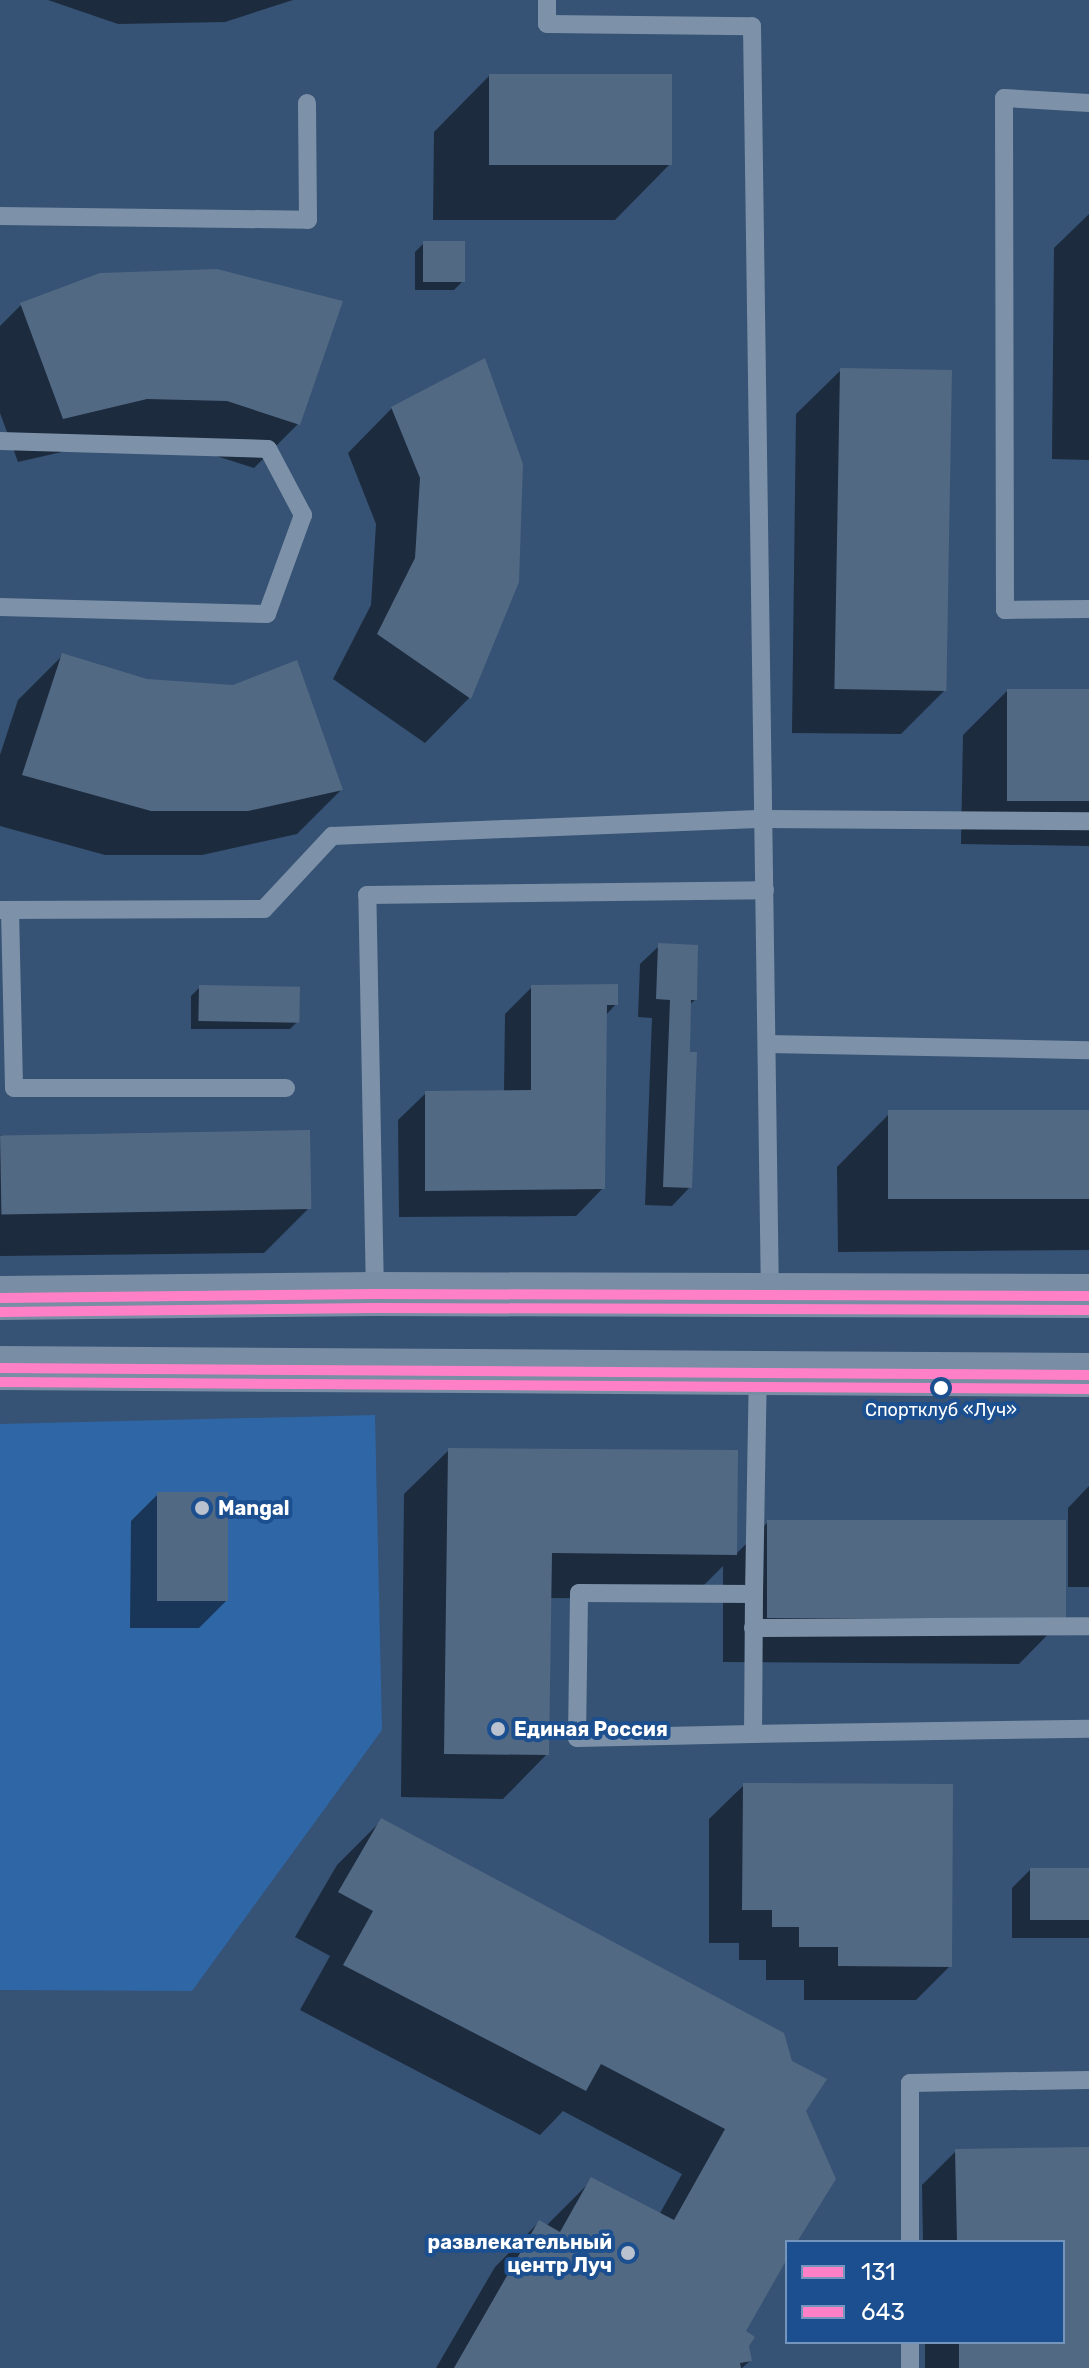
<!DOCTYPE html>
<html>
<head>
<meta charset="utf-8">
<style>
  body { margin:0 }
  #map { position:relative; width:1089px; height:2368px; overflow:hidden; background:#365274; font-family:Rubik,sans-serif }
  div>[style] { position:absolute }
  .green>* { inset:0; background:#2f66a5 }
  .shadow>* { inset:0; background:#0007 }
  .building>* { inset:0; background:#526984; transform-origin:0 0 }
  .lane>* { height:18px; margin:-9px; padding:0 9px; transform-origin:9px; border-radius:9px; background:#7d92a8 }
  .secondary>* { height:44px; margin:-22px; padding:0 22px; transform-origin:22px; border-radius:22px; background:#798da4 }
  .bus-1>* { height:10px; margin:-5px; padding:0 5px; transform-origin:5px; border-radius:5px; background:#ff80c6 }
  .bus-2>* { height:10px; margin:-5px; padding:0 5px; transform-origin:5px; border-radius:5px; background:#ff80c6 }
  .dots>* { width:22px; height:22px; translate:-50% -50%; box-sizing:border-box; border:4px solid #1b4f8f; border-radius:50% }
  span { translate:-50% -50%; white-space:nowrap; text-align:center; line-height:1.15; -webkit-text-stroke:8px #1b4f8f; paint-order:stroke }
  .bus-label { font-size:18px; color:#fff }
  .poi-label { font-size:20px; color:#fff; font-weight:700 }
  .left { translate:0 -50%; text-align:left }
  .right { translate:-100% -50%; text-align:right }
  .legend { position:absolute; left:785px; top:2240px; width:280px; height:104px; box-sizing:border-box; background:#1b4f8f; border:2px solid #7695bc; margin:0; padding:10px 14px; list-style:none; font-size:24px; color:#fff }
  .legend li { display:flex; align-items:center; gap:16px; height:40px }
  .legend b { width:40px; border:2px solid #7695bc }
</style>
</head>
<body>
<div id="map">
  <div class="green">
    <i style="clip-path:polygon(375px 1415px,382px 1730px,192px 1991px,0 1990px,0 1424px)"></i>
  </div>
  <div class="shadow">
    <i style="clip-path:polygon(48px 0,293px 0,225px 22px,118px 24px)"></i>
    <i style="clip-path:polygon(489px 76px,670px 164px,615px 220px,433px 220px,434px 132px)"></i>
    <i style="clip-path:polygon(1089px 214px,1089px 460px,1052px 459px,1054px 248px)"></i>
    <i style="clip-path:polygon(424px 243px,463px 281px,454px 290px,415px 290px,415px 252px)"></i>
    <i style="clip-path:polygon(21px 305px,299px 423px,254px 468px,182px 445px,101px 443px,18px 462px,0 413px,0 326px)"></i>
    <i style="clip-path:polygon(841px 370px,946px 689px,901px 734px,792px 733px,796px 414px)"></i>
    <i style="clip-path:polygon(392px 408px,517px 582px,469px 698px,425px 743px,333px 679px,371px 605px,376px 524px,348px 453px)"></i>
    <i style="clip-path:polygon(63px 655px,341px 790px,297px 834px,202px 855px,105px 855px,0 826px,0 755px,18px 700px)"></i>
    <i style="clip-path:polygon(1007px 691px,1089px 691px,1089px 846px,961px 844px,963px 735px)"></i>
    <i style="clip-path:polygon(659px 946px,695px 1000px,689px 1005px,690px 1187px,672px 1206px,645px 1205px,652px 1018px,638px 1017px,640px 964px)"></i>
    <i style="clip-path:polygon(200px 987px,299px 1020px,290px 1029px,191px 1029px,191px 996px)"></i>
    <i style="clip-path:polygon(532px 987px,616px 1004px,605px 1016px,603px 1188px,576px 1216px,399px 1217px,398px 1120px,426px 1093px,504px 1092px,505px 1014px)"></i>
    <i style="clip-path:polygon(1089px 1112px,1089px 1250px,838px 1252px,837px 1167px,889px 1114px)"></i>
    <i style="clip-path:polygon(0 1135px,309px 1208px,264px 1253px,0 1256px)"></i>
    <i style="clip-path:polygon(449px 1450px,736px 1452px,735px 1555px,768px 1522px,1063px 1619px,1019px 1664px,723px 1662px,723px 1566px,690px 1599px,549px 1598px,547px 1754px,503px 1799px,401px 1797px,404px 1494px)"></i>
    <i style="clip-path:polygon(1089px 1486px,1089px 1587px,1068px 1587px,1068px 1508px)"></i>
    <i style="clip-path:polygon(158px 1494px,226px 1601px,199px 1628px,130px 1628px,131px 1521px)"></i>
    <i style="clip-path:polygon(744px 1785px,950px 1966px,916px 2000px,804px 2000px,804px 1980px,766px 1980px,766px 1960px,739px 1960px,739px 1943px,709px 1943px,709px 1819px)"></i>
    <i style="clip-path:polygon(381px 1821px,804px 2111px,796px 2242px,787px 2242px,787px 2258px,743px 2332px,750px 2361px,742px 2368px,436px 2368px,495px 2267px,539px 2222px,546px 2226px,592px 2180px,659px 2215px,682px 2174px,563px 2111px,540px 2135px,300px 2010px,330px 1956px,295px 1937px,337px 1865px)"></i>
    <i style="clip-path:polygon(1030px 1870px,1089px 1870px,1089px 1938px,1012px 1938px,1012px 1888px)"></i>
    <i style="clip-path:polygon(1089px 2149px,1089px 2368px,925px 2368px,925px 2342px,1063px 2342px,1063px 2242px,923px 2242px,922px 2185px,956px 2151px)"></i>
  </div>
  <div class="building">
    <i style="left:489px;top:74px;width:183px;height:91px"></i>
    <i style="left:423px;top:241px;width:42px;height:41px"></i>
    <i style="clip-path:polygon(217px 269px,343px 301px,300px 425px,227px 401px,147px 399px,63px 419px,20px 303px,100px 273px)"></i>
    <i style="clip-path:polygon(485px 358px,523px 464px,519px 582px,471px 699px,377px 634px,415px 558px,420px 478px,391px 407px)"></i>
    <i style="left:840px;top:368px;width:112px;height:321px;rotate:1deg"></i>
    <i style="clip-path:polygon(62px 653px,147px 679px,233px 685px,297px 660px,343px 790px,248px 811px,151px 811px,22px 775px)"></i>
    <i style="left:1007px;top:689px;width:82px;height:112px"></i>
    <i style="clip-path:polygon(658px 943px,698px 945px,697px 1000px,691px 1000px,690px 1052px,697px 1052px,692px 1188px,663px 1187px,670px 1000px,656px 999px)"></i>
    <i style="clip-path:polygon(618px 984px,618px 1005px,607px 1005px,605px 1189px,425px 1191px,425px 1091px,531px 1090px,531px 985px)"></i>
    <i style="left:199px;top:985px;width:101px;height:36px;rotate:1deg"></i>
    <i style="left:1089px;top:1110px;width:89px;height:201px;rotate:90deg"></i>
    <i style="left:310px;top:1130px;width:79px;height:310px;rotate:89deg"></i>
    <i style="clip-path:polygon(448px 1448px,738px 1450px,737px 1555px,552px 1553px,549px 1755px,444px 1754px)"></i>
    <i style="left:157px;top:1492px;width:71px;height:109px"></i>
    <i style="left:767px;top:1520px;width:299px;height:98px"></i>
    <i style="clip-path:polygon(743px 1783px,953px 1784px,952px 1967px,838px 1966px,838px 1947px,799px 1947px,799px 1927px,772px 1927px,772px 1910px,742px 1910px)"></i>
    <i style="clip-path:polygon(381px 1818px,784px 2033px,792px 2061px,827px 2079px,806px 2111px,836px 2179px,797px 2242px,787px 2242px,787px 2259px,746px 2331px,755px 2337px,749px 2346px,752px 2361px,740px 2363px,741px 2368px,454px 2368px,539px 2220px,560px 2232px,591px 2177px,674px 2220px,725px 2129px,601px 2064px,586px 2091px,343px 1965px,373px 1911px,338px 1892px)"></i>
    <i style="left:1030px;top:1868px;width:59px;height:52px"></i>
    <i style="clip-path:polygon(1089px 2147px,1089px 2368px,959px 2368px,959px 2342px,1063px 2342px,1063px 2242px,957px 2242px,955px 2149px)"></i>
  </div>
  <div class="lane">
    <i style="left:547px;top:0;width:24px;rotate:90deg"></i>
    <i style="left:547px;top:24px;width:205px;rotate:0.6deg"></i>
    <i style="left:752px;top:26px;width:1269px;rotate:89.19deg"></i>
    <i style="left:1089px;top:103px;width:85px;rotate:-176.6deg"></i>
    <i style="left:1004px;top:98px;width:512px;rotate:89.89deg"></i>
    <i style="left:1005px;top:610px;width:84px;rotate:-0.7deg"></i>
    <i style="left:0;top:216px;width:308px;rotate:0.7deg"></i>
    <i style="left:308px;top:220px;width:117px;rotate:-90.5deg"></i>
    <i style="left:0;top:441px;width:268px;rotate:1.7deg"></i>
    <i style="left:268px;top:449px;width:75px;rotate:62.1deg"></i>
    <i style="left:303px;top:515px;width:105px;rotate:110deg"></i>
    <i style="left:267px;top:614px;width:267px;rotate:-178.5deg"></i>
    <i style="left:0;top:910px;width:264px;rotate:-0.2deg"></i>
    <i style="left:264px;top:909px;width:100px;rotate:-47deg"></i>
    <i style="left:332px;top:836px;width:432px;rotate:-2.3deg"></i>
    <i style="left:764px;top:819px;width:325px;rotate:0.4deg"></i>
    <i style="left:10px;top:910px;width:178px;rotate:88.7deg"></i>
    <i style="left:14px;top:1088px;width:272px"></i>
    <i style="left:767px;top:1044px;width:322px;rotate:1.1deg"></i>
    <i style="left:375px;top:1294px;width:399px;rotate:-91.1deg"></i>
    <i style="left:367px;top:895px;width:398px;rotate:-0.7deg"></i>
    <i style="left:754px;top:1594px;width:140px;rotate:90.4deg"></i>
    <i style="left:753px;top:1734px;width:176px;rotate:178.7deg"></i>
    <i style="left:577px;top:1738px;width:145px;rotate:-89.2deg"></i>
    <i style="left:579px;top:1593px;width:175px;rotate:0.3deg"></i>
    <i style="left:754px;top:1594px;width:221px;rotate:-89deg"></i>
    <i style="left:753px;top:1628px;width:336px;rotate:-0.3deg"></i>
    <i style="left:753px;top:1734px;width:336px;rotate:-0.9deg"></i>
    <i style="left:910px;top:2242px;width:159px;rotate:-90deg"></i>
    <i style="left:910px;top:2083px;width:179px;rotate:-1deg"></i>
    <i style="left:910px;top:2342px;width:26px;rotate:90deg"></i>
  </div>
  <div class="secondary">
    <i style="left:0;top:1298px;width:375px;rotate:-0.6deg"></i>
    <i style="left:375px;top:1294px;width:714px;rotate:0.16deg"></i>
    <i style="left:0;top:1368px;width:1089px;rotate:0.37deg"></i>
  </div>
  <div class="bus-1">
    <i style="left:0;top:1298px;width:375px;rotate:-0.6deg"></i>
    <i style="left:375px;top:1294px;width:714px;rotate:0.16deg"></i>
    <i style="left:0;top:1368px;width:1089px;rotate:0.37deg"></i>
  </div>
  <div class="bus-2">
    <i style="left:0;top:1312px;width:375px;rotate:-0.6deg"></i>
    <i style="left:375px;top:1308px;width:714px;rotate:0.16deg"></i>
    <i style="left:0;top:1382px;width:1089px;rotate:0.37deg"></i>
  </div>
  <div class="dots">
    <i style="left:941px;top:1388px;background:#fff"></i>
    <i style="left:202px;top:1508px;background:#b9c2ce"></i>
    <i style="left:498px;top:1729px;background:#b9c2ce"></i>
    <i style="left:628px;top:2253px;background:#b9c2ce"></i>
  </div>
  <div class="bus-label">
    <span style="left:941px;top:1410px">Спортклуб «Луч»</span>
  </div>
  <div class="poi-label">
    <span class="left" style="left:218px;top:1508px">Mangal</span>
    <span class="left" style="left:514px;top:1729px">Единая Россия</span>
    <span class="right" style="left:612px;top:2254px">развлекательный<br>центр Луч</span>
  </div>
  <ul class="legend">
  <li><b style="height:10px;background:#ff80c6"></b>131</li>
  <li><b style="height:10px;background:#ff80c6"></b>643</li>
  </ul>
</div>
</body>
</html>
